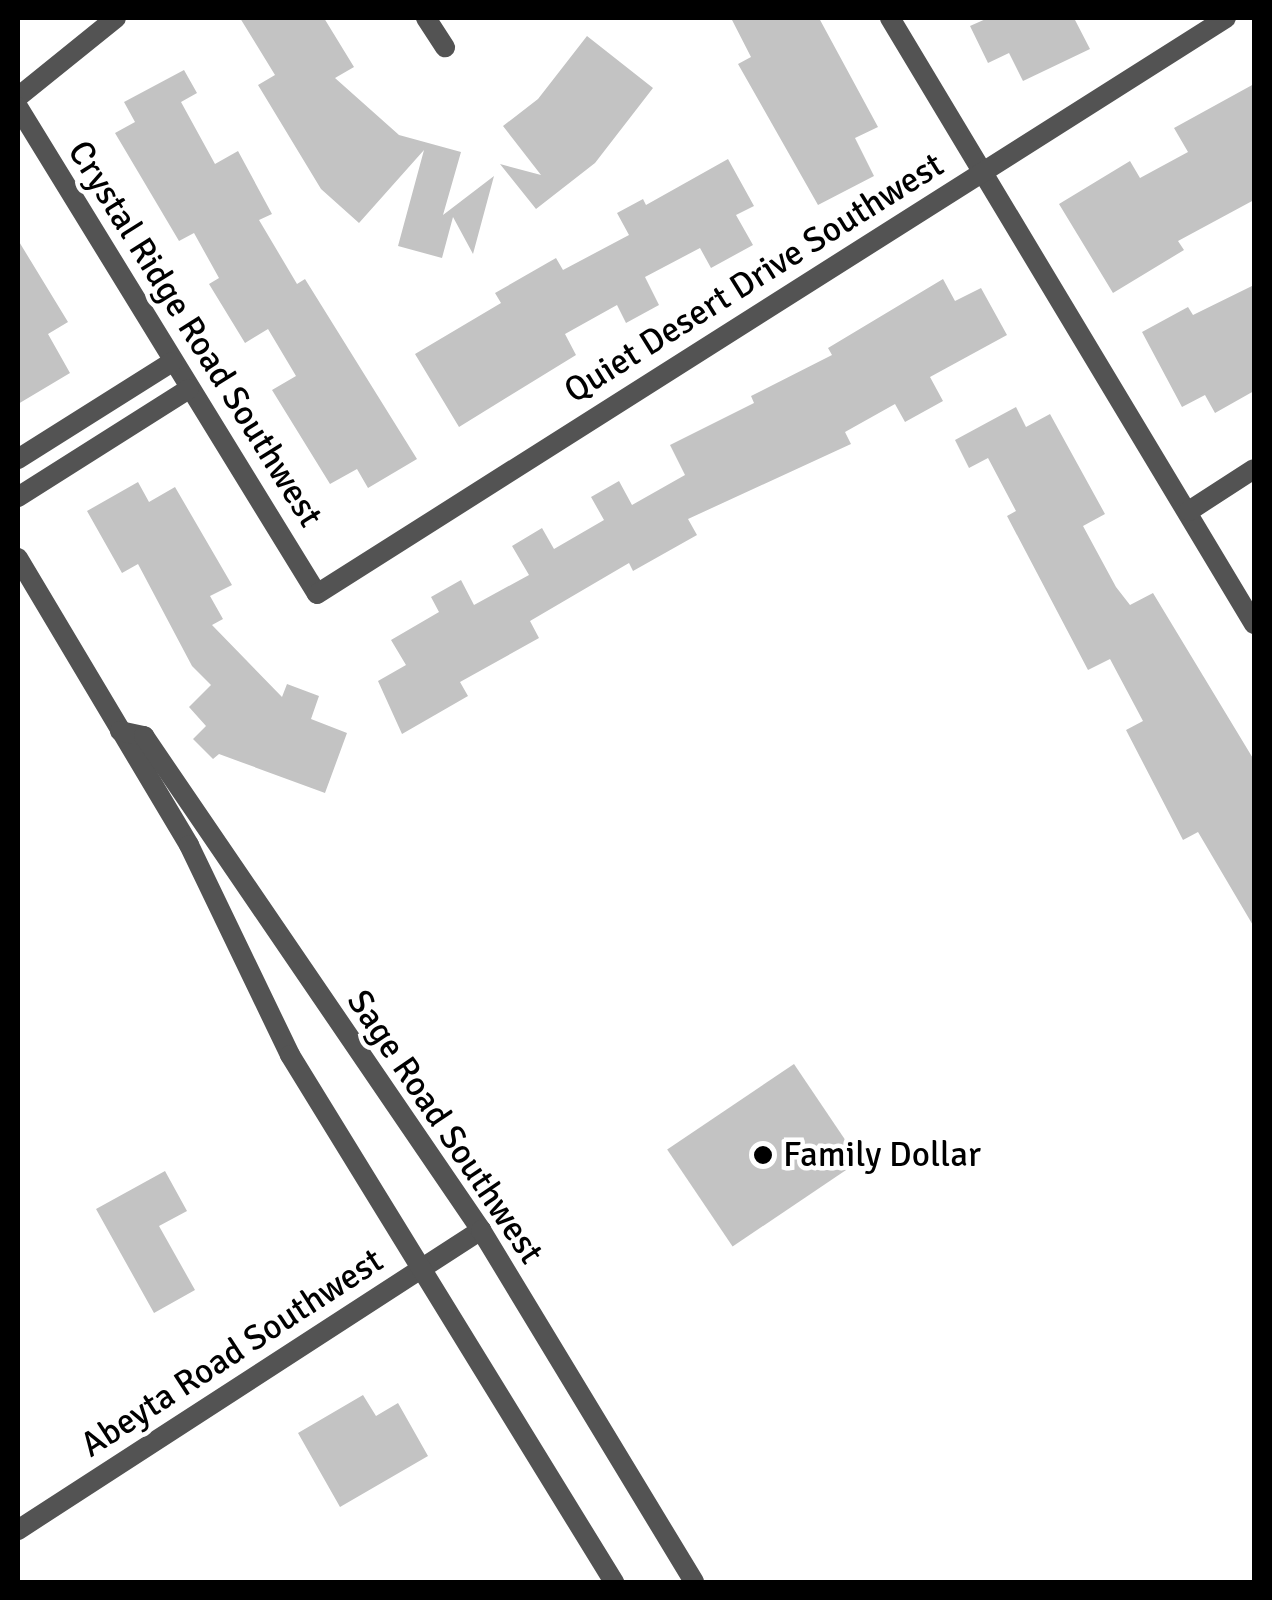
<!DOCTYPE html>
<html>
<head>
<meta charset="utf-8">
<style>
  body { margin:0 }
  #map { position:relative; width:1272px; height:1600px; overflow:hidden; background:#fff; font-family:Signika,sans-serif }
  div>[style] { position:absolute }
  .building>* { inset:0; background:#c3c3c3; transform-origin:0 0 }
  .minor>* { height:20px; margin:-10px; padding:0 10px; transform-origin:10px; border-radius:10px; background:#535353 }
  .tertiary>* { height:20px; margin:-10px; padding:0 10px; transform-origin:10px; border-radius:10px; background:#535353 }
  .dots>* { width:28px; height:28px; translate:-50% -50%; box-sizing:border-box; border:5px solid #fff; border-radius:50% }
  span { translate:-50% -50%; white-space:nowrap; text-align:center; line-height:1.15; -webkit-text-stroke:9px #fff; paint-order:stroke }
  .street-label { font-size:35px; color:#000 }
  .poi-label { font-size:35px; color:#000 }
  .left { translate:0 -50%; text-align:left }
  .frame { position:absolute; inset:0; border:20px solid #000; pointer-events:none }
</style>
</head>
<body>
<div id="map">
  <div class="building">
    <i style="clip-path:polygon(240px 18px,324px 18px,354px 67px,335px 78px,399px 135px,461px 152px,443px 215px,494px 176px,473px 254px,453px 217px,442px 258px,398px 246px,424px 150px,359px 223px,321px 189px,258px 85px,275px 75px)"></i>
    <i style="clip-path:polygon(731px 18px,819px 18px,878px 127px,855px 138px,874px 176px,818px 205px,738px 64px,751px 57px)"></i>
    <i style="clip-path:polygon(988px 18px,1074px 18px,1090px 49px,1023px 81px,1009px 53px,988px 63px,970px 26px)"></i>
    <i style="clip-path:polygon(587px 36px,653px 88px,595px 163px,536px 209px,500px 164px,541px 175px,503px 126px,538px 99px)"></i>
    <i style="clip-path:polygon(184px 70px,197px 93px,181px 102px,215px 164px,238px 151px,272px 214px,259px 220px,297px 284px,305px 279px,417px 459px,368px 488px,357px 469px,330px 484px,272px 390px,296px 376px,268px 329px,245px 343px,209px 284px,219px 278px,194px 233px,179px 241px,115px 133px,135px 122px,124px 102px)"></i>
    <i style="clip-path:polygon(1254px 84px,1254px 200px,1178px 241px,1184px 250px,1113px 293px,1059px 204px,1130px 161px,1140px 178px,1188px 152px,1174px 128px)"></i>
    <i style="clip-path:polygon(728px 159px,754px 206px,736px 215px,753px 245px,711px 268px,700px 248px,645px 277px,659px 305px,626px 323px,617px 305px,565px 334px,576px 355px,459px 427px,415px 354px,501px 303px,495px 293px,556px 258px,563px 270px,629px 235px,617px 213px,643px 199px,646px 205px)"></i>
    <i style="clip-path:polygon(18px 240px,68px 322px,48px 334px,70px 373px,18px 404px)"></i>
    <i style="clip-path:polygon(943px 279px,955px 301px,981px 288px,1007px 335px,930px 377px,943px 401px,905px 422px,895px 404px,845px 432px,851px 444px,688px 519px,697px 535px,633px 571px,629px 563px,530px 621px,539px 638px,460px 682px,468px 696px,402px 734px,378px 681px,406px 665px,391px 640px,439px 612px,431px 597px,461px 580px,474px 605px,529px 575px,512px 546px,542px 528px,554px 549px,604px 520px,591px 497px,619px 481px,632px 505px,685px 475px,670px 445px,754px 403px,751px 396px,832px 355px,828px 348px)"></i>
    <i style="clip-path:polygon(1254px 285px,1254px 391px,1215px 413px,1205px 395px,1182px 407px,1142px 332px,1188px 307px,1193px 315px)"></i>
    <i style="clip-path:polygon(1016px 407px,1026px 427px,1050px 414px,1105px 514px,1083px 526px,1116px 587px,1130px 605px,1153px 593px,1254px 760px,1254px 927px,1198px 832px,1183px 840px,1126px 730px,1143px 721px,1110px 659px,1088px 670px,1007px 516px,1016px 511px,988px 458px,969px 468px,955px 440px)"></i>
    <i style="clip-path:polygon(138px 482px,149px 502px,175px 487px,232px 585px,210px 596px,223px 619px,212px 625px,282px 697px,287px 684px,319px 696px,311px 719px,347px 733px,325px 793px,219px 754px,213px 759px,193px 739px,206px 726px,189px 707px,211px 685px,192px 666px,138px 564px,122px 573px,87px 511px)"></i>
    <i style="left:794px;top:1064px;width:117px;height:153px;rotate:56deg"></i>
    <i style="clip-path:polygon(165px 1171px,187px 1211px,159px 1226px,195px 1290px,154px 1313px,96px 1209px)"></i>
    <i style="clip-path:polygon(363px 1395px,376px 1416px,398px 1403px,428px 1456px,340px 1507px,298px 1433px)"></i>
  </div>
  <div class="minor">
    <i style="left:426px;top:18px;width:35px;rotate:57deg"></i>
    <i style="left:890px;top:18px;width:707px;rotate:59.01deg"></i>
    <i style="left:18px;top:97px;width:126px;rotate:-38.9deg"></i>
    <i style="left:18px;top:107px;width:571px;rotate:58.45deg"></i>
    <i style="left:317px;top:594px;width:1076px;rotate:-32.36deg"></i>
    <i style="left:18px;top:459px;width:182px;rotate:-32.2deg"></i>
    <i style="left:18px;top:497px;width:202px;rotate:-32.3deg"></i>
    <i style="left:1189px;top:511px;width:77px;rotate:-32.9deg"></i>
    <i style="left:18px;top:1530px;width:552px;rotate:-32.94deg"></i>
  </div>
  <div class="tertiary">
    <i style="left:18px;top:558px;width:334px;rotate:59.2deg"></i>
    <i style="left:189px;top:845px;width:233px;rotate:64.3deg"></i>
    <i style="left:290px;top:1055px;width:619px;rotate:58.42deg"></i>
    <i style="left:120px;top:731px;width:25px;rotate:12deg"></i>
    <i style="left:144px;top:736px;width:598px;rotate:55.7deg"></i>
    <i style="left:481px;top:1230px;width:411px;rotate:58.8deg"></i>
  </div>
  <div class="dots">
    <i style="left:763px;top:1155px;background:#000"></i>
  </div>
  <div class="street-label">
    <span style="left:754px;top:278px;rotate:-32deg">Quiet Desert Drive Southwest</span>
    <span style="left:195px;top:334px;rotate:58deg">Crystal Ridge Road Southwest</span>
    <span style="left:445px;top:1127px;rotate:56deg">Sage Road Southwest</span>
    <span style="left:232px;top:1353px;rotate:-33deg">Abeyta Road Southwest</span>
  </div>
  <div class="poi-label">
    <span class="left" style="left:783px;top:1155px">Family Dollar</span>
  </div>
  <div class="frame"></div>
</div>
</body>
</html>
